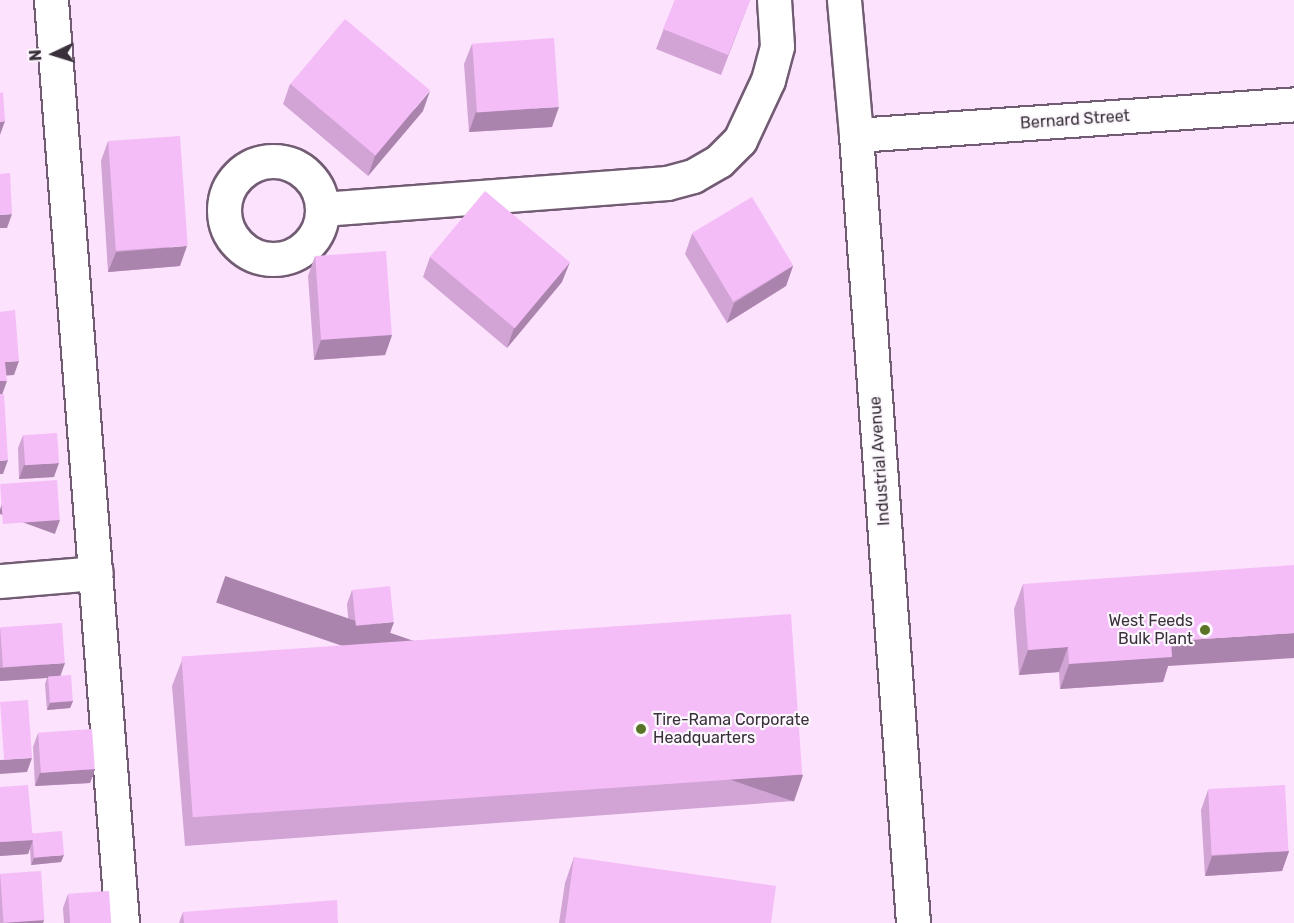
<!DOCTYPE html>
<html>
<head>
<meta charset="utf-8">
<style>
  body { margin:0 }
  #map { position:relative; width:1294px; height:923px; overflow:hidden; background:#fce2fd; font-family:Rubik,sans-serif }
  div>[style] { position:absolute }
  .roads { filter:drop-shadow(2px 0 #725c73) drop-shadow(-2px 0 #725c73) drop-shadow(0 2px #725c73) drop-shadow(0 -2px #725c73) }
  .minor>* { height:33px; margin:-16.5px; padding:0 16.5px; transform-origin:16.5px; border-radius:16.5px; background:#fff }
  .minor>.ring { margin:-16.5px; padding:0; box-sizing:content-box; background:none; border:33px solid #fff; border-radius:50% }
  .wall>* { inset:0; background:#d2a3d5 }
  .shaded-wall>* { inset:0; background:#ab84ae; transform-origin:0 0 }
  .building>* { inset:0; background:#f4bdf8; transform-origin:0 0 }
  .dots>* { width:16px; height:16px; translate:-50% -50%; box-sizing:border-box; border:3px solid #fcf7fd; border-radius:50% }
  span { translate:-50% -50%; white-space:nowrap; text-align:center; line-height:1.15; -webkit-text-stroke:4.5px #fcf7fd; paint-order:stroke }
  .street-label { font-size:16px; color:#3a303b }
  .poi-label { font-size:16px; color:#3a303b }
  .right { translate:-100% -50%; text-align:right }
  .left { translate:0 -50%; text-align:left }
  .north { position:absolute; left:24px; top:24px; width:60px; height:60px; -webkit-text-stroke:4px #fcf7fd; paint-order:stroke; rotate:266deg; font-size:16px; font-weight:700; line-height:24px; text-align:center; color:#3a303b }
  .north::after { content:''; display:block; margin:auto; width:21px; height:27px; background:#3a303b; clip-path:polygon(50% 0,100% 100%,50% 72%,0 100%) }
</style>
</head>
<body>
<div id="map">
  <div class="roads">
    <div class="minor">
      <i style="left:51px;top:0;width:926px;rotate:85.6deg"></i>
      <i style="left:844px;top:0;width:136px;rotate:84.9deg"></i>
      <i style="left:856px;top:135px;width:790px;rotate:85.86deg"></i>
      <i style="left:856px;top:135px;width:439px;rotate:-4deg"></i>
      <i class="ring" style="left:224px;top:161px;width:65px;height:65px"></i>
      <i style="left:322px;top:209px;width:346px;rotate:-4.3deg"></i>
      <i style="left:667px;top:183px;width:27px;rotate:-15deg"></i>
      <i style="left:693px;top:176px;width:30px;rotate:-30deg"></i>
      <i style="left:719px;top:161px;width:30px;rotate:-45deg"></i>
      <i style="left:740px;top:140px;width:66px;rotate:-65deg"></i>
      <i style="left:768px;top:80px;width:35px;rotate:-75deg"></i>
      <i style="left:777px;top:46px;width:46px;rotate:-93.7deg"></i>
      <i style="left:0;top:581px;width:96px;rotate:-4.8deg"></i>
    </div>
  </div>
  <div class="wall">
    <i style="clip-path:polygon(675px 0,750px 0,721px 75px,656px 49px)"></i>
    <i style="clip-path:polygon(472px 44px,552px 127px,469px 132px,464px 64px)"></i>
    <i style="clip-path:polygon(290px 84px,423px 111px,368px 176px,283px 104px)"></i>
    <i style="clip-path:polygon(108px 141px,180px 266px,108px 272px,101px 161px)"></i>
    <i style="clip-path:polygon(692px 234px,793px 266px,786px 286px,727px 323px,685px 254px)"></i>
    <i style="clip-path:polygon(315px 256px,392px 335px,385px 355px,314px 360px,308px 276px)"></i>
    <i style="clip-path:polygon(430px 257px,562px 282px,507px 348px,423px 277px)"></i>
    <i style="clip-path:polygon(23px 435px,54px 477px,19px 479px,18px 448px)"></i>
    <i style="clip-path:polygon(1023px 584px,1168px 666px,1163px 682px,1060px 689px,1059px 672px,1019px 675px,1014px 609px)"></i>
    <i style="clip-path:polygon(352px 590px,389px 636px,350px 640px,347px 604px)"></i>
    <i style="clip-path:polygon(0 628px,61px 676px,73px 701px,70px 708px,47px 710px,45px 684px,47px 678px,0 681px)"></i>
    <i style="clip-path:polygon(182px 660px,803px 775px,794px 801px,185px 846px,172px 686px)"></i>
    <i style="clip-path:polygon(38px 733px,95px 769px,90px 783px,35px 786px,33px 747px)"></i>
    <i style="clip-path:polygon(0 787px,32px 833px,61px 862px,31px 865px,30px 848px,28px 854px,0 856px)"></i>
    <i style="clip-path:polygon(1208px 790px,1289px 851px,1282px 871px,1205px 876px,1201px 810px)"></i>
    <i style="clip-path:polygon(574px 857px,771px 923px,559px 923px,565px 883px)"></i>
    <i style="clip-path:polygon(0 874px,43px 923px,0 923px)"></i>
    <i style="clip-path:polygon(68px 894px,111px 923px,64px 923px,63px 908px)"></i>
    <i style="clip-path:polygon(183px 912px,338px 923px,179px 923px)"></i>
  </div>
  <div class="shaded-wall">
    <i style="clip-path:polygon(430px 91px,423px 111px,368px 176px,375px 156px)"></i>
    <i style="clip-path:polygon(559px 107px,552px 127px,469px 132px,476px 112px)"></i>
    <i style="clip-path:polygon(5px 121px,0 135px,0 122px)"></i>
    <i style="clip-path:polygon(12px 214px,7px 228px,0 228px,0 215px)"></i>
    <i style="clip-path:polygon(187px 246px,180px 266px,108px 272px,116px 252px)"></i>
    <i style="clip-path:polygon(570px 262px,562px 282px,507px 348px,514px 328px)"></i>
    <i style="clip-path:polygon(793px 266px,786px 286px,727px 323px,734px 303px)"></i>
    <i style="clip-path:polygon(392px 335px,385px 355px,314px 360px,321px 340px)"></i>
    <i style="clip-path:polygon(19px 361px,14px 375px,0 376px,5px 362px)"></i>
    <i style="clip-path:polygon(0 381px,7px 381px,2px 395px,0 395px)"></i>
    <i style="clip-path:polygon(8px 460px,3px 474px,0 474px,0 461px)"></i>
    <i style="clip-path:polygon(59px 463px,54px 477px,19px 479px,24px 465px)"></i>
    <i style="left:60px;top:520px;width:15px;height:60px;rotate:110deg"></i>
    <i style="clip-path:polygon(394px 622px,389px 636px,350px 640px,355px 626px)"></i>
    <i style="clip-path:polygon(1294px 633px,1294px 658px,1168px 666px,1163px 682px,1060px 689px,1069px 664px,1171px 641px)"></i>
    <i style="clip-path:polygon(1068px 647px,1059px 672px,1019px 675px,1028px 650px)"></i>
    <i style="clip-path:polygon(65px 663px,60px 677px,0 681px,0 668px)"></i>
    <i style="clip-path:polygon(73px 701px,70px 708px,47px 710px,50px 703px)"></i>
    <i style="clip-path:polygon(32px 758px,27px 772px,0 774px,0 760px)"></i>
    <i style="clip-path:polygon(95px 769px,90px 783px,35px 786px,40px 773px)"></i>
    <i style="left:803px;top:775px;width:28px;height:611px;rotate:109deg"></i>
    <i style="clip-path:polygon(33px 840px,28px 854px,0 856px,0 842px)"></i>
    <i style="clip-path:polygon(1289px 851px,1282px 871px,1205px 876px,1212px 856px)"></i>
    <i style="clip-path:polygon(64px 855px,61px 862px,31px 865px,34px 858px)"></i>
    <i style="clip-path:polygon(44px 920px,43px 923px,3px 923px)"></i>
  </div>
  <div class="building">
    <i style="clip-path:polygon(675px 0,750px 0,728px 55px,663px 29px)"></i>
    <i style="left:345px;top:19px;width:111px;height:85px;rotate:40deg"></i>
    <i style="left:554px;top:38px;width:69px;height:82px;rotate:86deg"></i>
    <i style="clip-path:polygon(3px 92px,5px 121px,0 122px,0 93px)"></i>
    <i style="left:180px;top:136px;width:110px;height:72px;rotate:86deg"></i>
    <i style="clip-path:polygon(10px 173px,12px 214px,0 215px,0 174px)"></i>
    <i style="left:485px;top:191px;width:111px;height:86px;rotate:40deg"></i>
    <i style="left:752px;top:197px;width:80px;height:70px;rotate:59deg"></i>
    <i style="left:386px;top:251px;width:84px;height:71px;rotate:86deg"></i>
    <i style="clip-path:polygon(15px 310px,19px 361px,5px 362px,7px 381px,0 381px,0 312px)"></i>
    <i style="clip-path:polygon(0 394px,4px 394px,8px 460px,0 461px)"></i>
    <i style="left:57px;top:433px;width:30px;height:34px;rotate:86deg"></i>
    <i style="left:57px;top:480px;width:40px;height:57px;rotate:86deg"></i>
    <i style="clip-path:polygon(1294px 565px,1294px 633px,1171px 641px,1172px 657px,1069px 664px,1068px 647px,1028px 650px,1023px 584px)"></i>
    <i style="left:390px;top:586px;width:36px;height:38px;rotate:84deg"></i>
    <i style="left:791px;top:614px;width:161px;height:611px;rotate:86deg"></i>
    <i style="left:62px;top:623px;width:40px;height:62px;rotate:86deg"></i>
    <i style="left:71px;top:675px;width:26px;height:23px;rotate:86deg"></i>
    <i style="left:28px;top:700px;width:58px;height:28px;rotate:86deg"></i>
    <i style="left:92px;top:729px;width:40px;height:54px;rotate:86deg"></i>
    <i style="clip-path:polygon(28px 785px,33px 840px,0 842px,0 787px)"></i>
    <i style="left:1285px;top:785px;width:66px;height:77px;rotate:87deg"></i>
    <i style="left:62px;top:831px;width:24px;height:30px;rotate:85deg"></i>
    <i style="clip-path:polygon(574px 857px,776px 886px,771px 923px,565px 923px)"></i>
    <i style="left:41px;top:871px;width:49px;height:41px;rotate:86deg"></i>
    <i style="left:109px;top:891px;width:32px;height:41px;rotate:86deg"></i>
    <i style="clip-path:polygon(337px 900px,338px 923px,184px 923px,183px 912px)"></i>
  </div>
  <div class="dots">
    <i style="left:1205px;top:630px;background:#5a7427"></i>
    <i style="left:641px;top:729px;background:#5a7427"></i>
  </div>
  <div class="street-label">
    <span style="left:1075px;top:120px;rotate:-4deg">Bernard Street</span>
    <span style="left:880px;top:461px;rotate:-94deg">Industrial Avenue</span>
  </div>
  <div class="poi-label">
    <span class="right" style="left:1193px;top:630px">West Feeds<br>Bulk Plant</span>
    <span class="left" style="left:653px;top:729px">Tire-Rama Corporate<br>Headquarters</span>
  </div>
  <div class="north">N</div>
</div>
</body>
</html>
